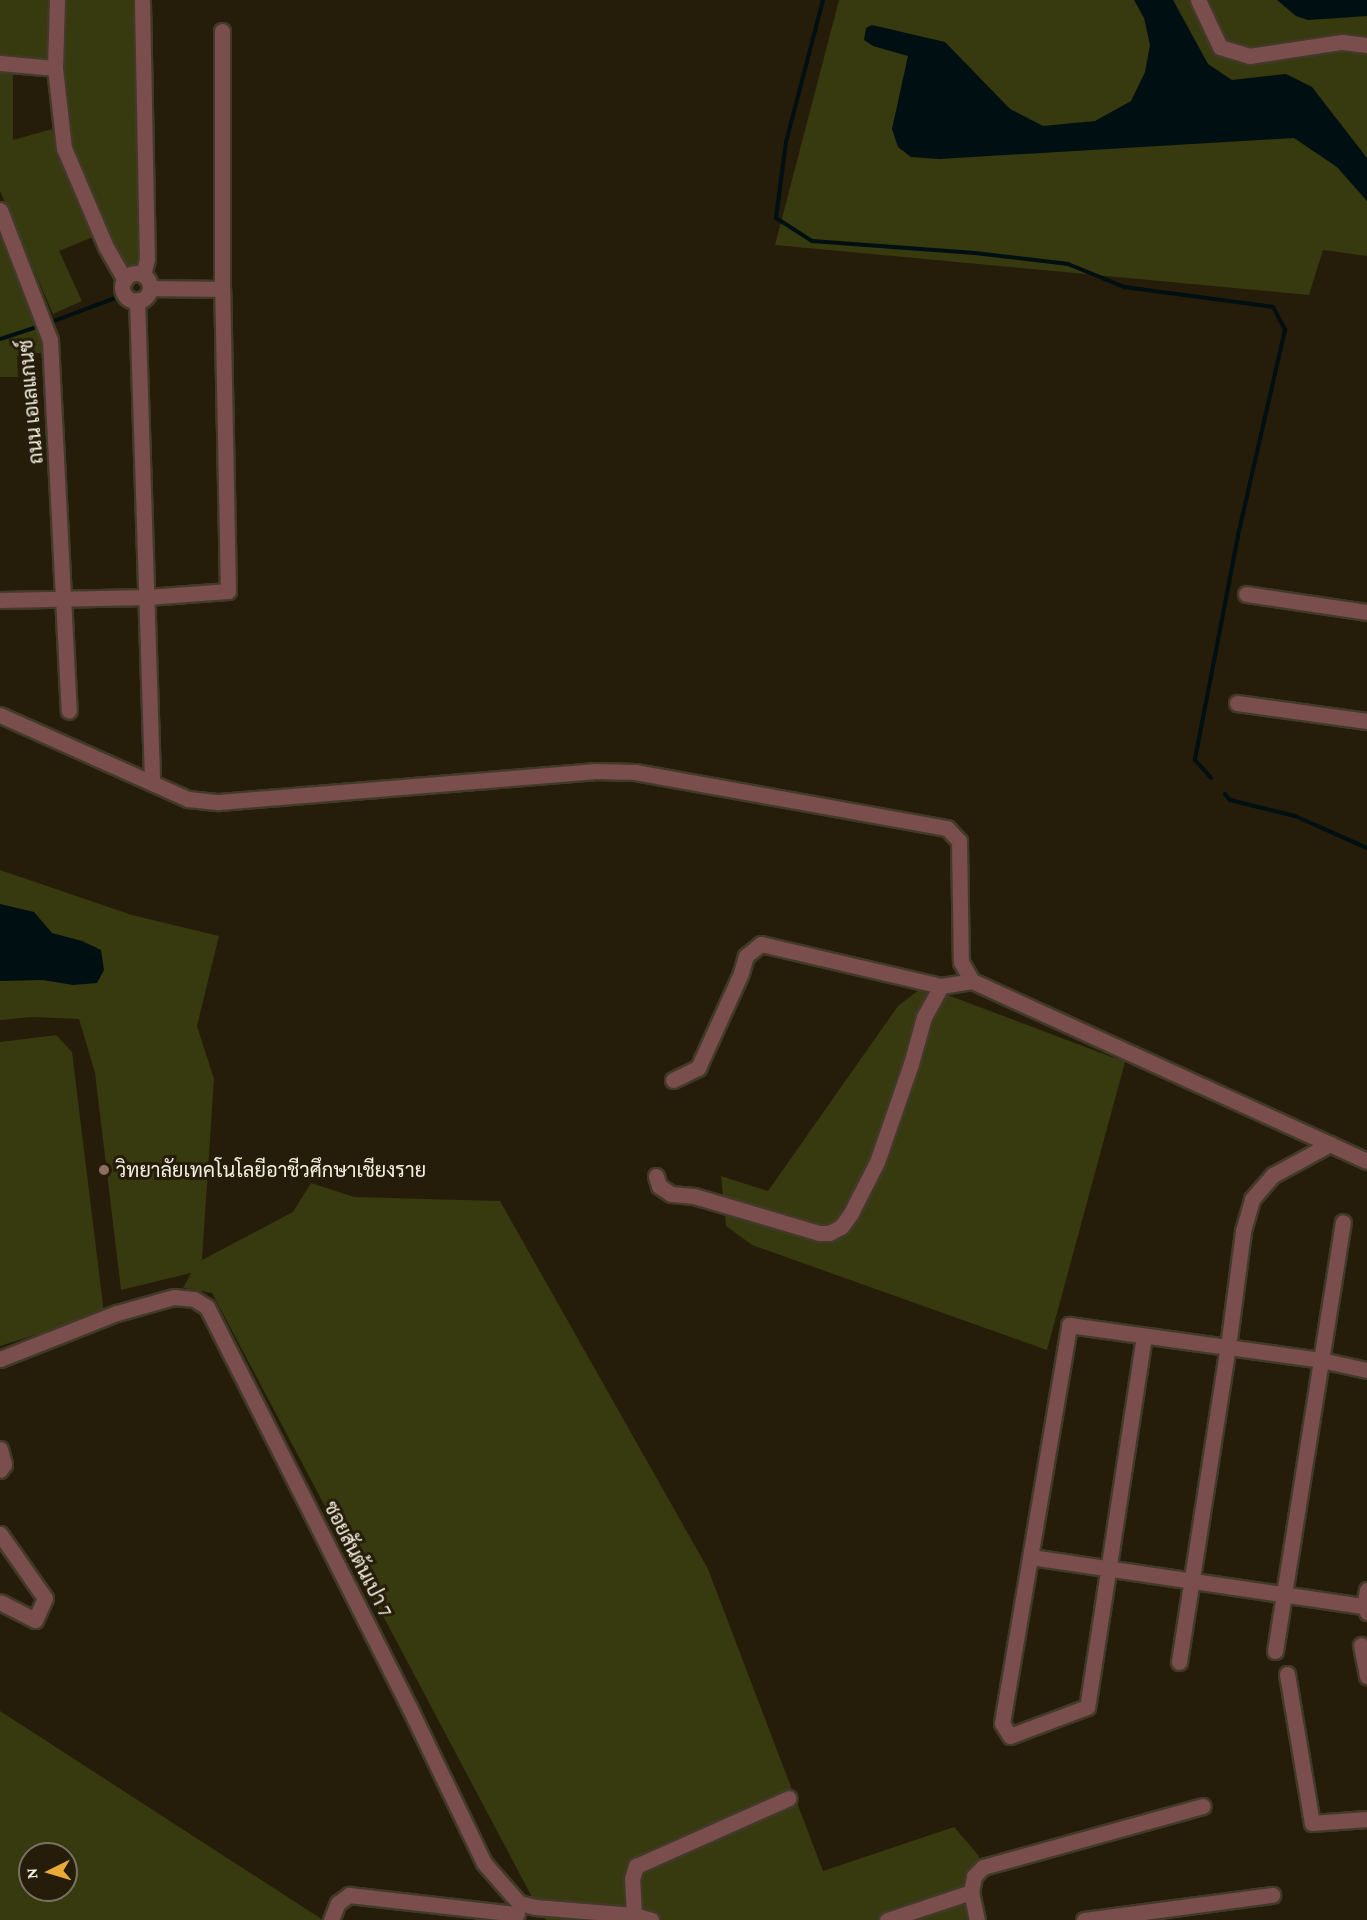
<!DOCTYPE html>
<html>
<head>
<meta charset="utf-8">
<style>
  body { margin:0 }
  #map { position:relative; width:1367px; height:1920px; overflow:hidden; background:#251c09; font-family:"Crimson Pro",Sarabun,serif }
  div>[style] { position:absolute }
  .green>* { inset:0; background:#37390e; transform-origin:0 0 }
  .water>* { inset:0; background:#000f12 }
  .stream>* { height:4px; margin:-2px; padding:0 2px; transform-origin:2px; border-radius:2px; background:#000f12 }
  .roads { filter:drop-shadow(2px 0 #423a28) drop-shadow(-2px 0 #423a28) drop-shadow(0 2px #423a28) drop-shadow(0 -2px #423a28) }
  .minor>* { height:15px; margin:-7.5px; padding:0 7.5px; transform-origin:7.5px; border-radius:7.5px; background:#794e4d }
  .minor>.ring { margin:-7.5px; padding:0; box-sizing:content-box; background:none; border:15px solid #794e4d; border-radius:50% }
  .dots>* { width:16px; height:16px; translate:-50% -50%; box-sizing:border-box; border:3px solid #251c09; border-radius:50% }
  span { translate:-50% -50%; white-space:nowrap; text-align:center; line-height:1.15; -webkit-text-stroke:6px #251c09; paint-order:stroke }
  .street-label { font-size:20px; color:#f6f0e4 }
  .poi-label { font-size:20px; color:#f6f0e4 }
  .left { translate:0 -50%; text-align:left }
  .north { position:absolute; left:18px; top:1842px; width:60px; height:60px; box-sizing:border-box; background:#251c09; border:2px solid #797161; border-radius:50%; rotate:265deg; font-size:16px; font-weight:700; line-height:24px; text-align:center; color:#f6f0e4 }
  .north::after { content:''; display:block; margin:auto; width:21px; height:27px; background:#e9aa38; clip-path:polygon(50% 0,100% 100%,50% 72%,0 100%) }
</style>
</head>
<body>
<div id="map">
  <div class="green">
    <i style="left:0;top:0;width:53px;height:58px"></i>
    <i style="clip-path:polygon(63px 0,137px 0,139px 262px,128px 268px,110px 244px,75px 151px,63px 101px)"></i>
    <i style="clip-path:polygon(839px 0,1367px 0,1367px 256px,1323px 250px,1309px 295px,775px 245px)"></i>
    <i style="clip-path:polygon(0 72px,13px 73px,13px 140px,52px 129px,93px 237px,59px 251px,82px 301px,53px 314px,0 191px)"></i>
    <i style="clip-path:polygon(0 222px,38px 322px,46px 352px,17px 356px,18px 377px,0 377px)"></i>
    <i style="clip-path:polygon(0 870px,132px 915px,219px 936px,197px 1026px,214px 1079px,202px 1260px,293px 1212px,311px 1183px,354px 1197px,500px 1201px,708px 1569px,823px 1871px,954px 1827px,979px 1856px,971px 1892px,975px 1920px,546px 1920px,542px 1916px,212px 1293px,183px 1288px,191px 1273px,121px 1290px,95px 1073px,79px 1019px,32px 1017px,0 1020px)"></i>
    <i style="clip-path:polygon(924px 986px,1125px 1062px,1047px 1350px,752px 1245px,726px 1226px,721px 1176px,768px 1191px,898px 1006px)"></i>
    <i style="clip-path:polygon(56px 1035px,72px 1052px,104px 1313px,0 1346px,0 1042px)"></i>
    <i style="clip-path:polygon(evenodd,0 1711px,323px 1920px,0 1920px,0 1711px,30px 1854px,66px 1854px,66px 1890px,30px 1890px,30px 1854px)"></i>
  </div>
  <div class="water">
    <i style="clip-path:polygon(1134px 0,1173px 0,1208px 64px,1232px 80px,1286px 74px,1312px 87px,1367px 158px,1367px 201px,1337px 167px,1294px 138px,939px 159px,911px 157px,898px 147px,892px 129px,908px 56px,873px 46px,864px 40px,866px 28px,872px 25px,945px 42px,1010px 109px,1043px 126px,1095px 121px,1131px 101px,1145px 72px,1150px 45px,1144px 18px)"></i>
    <i style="clip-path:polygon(1277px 0,1367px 0,1367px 16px,1308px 20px,1296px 16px)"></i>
    <i style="clip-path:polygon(0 904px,34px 912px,52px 933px,82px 941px,101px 950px,104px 970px,97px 983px,73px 985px,43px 980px,0 981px)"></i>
  </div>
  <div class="stream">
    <i style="left:823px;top:0;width:147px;rotate:104.6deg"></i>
    <i style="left:786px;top:142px;width:77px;rotate:97.5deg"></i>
    <i style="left:776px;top:218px;width:43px;rotate:32.6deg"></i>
    <i style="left:812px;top:241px;width:163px;rotate:4.2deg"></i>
    <i style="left:975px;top:253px;width:94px;rotate:6.7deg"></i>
    <i style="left:1068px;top:264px;width:61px;rotate:22.3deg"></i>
    <i style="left:1124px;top:287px;width:150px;rotate:7.6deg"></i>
    <i style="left:1273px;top:307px;width:26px;rotate:62deg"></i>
    <i style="left:1285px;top:330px;width:211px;rotate:102.9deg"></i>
    <i style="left:1238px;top:536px;width:228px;rotate:100.9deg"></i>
    <i style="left:1195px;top:760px;width:24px;rotate:48deg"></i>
    <i style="left:54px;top:321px;width:65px;rotate:-20.7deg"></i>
    <i style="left:0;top:339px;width:36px;rotate:-18deg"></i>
    <i style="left:1225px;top:794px;width:8px;rotate:50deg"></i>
    <i style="left:1230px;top:800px;width:67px;rotate:13.8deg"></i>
    <i style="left:1295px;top:816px;width:79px;rotate:24deg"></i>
  </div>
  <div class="roads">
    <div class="minor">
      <i style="left:57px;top:0;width:68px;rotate:91.7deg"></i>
      <i style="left:55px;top:68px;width:81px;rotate:83.6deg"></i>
      <i style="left:64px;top:148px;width:108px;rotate:67deg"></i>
      <i style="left:106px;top:247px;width:38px;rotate:60deg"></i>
      <i style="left:1198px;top:0;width:52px;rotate:64.9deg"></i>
      <i style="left:1220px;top:47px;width:30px;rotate:17deg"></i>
      <i style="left:1249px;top:56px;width:94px;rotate:-8.6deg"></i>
      <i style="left:1342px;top:42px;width:25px;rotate:7deg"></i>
      <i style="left:142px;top:2px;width:257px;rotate:88.9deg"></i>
      <i style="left:147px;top:259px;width:16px;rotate:104deg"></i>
      <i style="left:0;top:63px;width:55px;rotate:5.2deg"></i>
      <i style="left:0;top:210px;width:139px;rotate:69deg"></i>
      <i style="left:50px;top:340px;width:371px;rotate:87.1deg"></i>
      <i class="ring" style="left:122px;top:273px;width:13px;height:13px"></i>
      <i style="left:150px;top:288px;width:72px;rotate:0.8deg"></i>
      <i style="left:137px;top:300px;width:482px;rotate:88.2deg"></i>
      <i style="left:1246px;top:594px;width:122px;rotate:8.5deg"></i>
      <i style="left:0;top:600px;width:147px;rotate:-1.2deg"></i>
      <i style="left:147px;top:597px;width:81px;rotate:-4.2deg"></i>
      <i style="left:228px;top:591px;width:302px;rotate:-91.1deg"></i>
      <i style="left:222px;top:289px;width:258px;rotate:-90deg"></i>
      <i style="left:1237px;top:703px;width:131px;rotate:7.9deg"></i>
      <i style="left:0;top:715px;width:206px;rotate:24.1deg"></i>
      <i style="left:188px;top:799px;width:31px;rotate:6deg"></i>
      <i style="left:219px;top:802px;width:376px;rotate:-4.7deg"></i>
      <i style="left:594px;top:771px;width:41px;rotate:1.4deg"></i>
      <i style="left:635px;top:772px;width:317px;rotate:10.2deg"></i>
      <i style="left:947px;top:828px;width:18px;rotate:47deg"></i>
      <i style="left:959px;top:841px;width:121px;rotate:89.1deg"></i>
      <i style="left:961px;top:962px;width:22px;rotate:60deg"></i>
      <i style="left:972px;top:981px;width:434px;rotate:24.5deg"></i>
      <i style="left:673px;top:1080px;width:28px;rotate:-26deg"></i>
      <i style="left:698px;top:1068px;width:104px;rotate:-65.6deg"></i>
      <i style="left:741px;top:973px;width:18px;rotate:-74deg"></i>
      <i style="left:746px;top:956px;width:19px;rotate:-39deg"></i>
      <i style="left:761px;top:944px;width:185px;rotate:13.1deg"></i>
      <i style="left:941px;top:986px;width:31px;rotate:-9deg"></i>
      <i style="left:656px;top:1176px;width:10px;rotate:73deg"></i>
      <i style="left:659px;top:1186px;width:14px;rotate:34deg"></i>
      <i style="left:671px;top:1194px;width:23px;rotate:5deg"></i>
      <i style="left:694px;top:1196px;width:130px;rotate:16.5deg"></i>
      <i style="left:819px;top:1233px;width:10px"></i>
      <i style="left:829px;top:1233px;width:13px;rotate:-27deg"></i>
      <i style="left:841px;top:1227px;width:17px;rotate:-54deg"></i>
      <i style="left:851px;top:1213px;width:57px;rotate:-63deg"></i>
      <i style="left:877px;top:1162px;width:104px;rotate:-70.9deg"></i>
      <i style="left:911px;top:1064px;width:49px;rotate:-74.5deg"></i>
      <i style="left:924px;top:1017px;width:35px;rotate:-61deg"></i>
      <i style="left:1144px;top:1336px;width:375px;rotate:98.7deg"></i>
      <i style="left:1087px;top:1707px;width:82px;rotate:159.4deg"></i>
      <i style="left:1010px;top:1736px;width:15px;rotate:-122deg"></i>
      <i style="left:1002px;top:1723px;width:404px;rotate:-80.4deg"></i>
      <i style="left:1069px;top:1325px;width:254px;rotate:7.9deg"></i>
      <i style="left:1321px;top:1360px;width:47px;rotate:12.3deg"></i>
      <i style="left:0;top:1359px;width:126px;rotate:-21.5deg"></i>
      <i style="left:117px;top:1313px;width:59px;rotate:-15.7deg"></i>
      <i style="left:174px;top:1297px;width:20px;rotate:6deg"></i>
      <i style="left:194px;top:1299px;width:15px;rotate:32deg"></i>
      <i style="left:207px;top:1307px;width:448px;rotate:63.2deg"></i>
      <i style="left:409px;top:1707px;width:173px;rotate:64.3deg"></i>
      <i style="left:484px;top:1863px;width:53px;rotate:48.8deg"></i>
      <i style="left:519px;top:1903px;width:16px;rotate:14deg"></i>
      <i style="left:535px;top:1907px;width:99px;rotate:4.6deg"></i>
      <i style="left:634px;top:1915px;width:18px;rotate:16deg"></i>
      <i style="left:0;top:1449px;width:16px;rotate:75deg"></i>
      <i style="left:4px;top:1464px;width:7px;rotate:124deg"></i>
      <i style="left:0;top:1534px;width:78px;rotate:54.9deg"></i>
      <i style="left:45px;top:1598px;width:24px;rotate:114deg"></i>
      <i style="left:35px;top:1620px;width:39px;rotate:-153deg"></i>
      <i style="left:1031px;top:1557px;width:337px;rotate:8.4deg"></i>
      <i style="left:1367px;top:1590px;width:16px;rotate:101deg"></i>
      <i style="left:1364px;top:1606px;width:7px;rotate:63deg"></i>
      <i style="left:1361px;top:1645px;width:32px;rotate:79deg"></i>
      <i style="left:1275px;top:1651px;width:434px;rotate:-81deg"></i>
      <i style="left:1179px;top:1662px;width:319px;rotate:-81.2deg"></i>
      <i style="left:1228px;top:1347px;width:117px;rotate:-82.6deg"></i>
      <i style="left:1243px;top:1231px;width:33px;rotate:-74deg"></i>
      <i style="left:1252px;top:1199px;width:32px;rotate:-49deg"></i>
      <i style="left:1273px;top:1175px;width:65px;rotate:-28.5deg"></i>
      <i style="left:1287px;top:1674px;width:151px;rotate:80.5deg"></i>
      <i style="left:1312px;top:1823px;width:55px;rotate:-4.2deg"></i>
      <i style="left:971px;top:1892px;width:16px;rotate:-79deg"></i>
      <i style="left:974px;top:1876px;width:13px;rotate:-45deg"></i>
      <i style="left:983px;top:1867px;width:228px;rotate:-15.5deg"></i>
      <i style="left:634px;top:1915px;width:36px;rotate:-93deg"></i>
      <i style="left:632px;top:1879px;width:14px;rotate:-73deg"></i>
      <i style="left:636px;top:1866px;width:167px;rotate:-24deg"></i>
      <i style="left:331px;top:1920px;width:18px;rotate:-68deg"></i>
      <i style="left:338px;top:1903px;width:14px;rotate:-36deg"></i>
      <i style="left:349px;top:1895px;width:169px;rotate:6.5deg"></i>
      <i style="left:887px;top:1920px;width:89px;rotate:-18.4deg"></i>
      <i style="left:971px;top:1892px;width:29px;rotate:78deg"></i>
      <i style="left:1084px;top:1920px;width:190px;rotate:-7.6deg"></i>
    </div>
  </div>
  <div class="dots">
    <i style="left:104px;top:1170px;background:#8d6e63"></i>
  </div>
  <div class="street-label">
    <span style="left:31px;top:402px;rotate:-95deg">ถนน เอเลแกนซ์</span>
    <span style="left:358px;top:1559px;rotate:63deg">ซอยสันต้นเปา 7</span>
  </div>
  <div class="poi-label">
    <span class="left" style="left:116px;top:1170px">วิทยาลัยเทคโนโลยีอาชีวศึกษาเชียงราย</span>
  </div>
  <div class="north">N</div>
</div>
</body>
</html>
